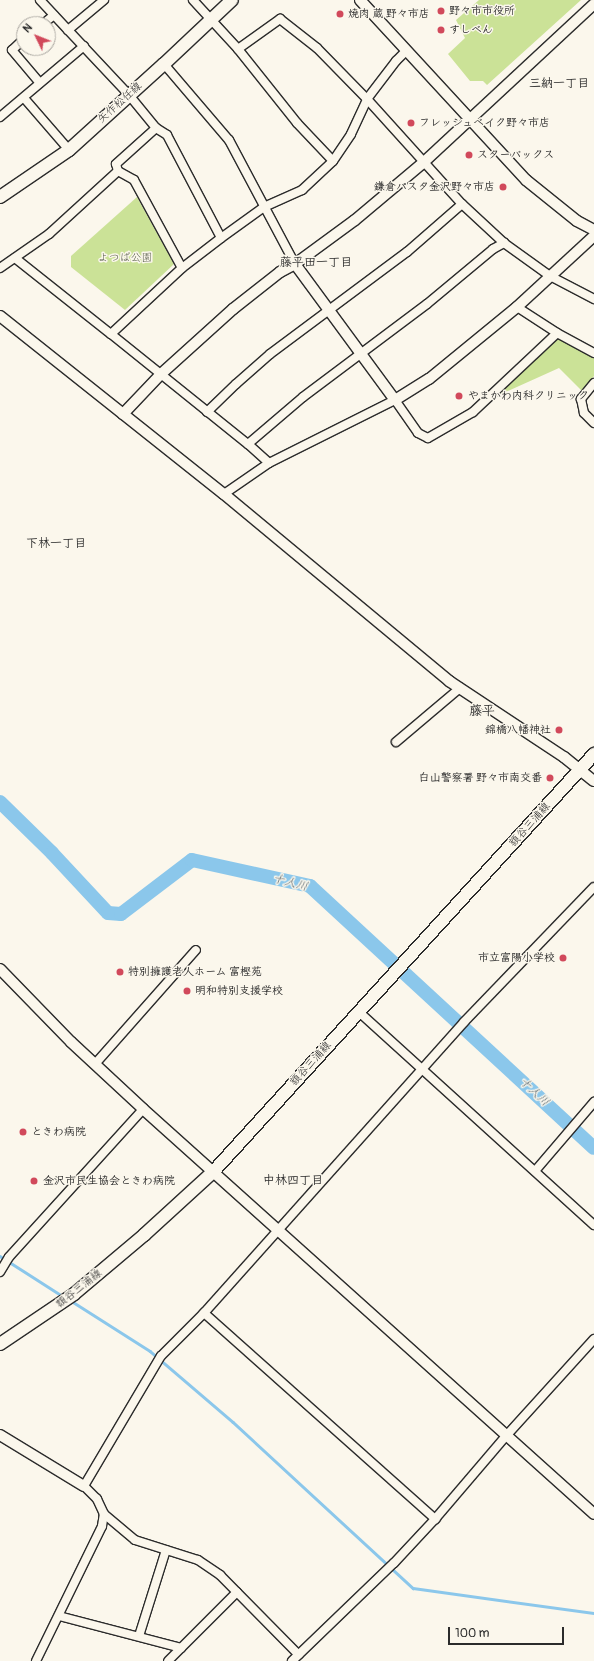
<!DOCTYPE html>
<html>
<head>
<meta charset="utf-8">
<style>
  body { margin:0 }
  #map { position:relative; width:594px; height:1661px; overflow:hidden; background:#fbf7ec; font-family:Pangolin,"Klee One",sans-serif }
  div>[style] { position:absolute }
  .green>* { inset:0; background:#cbe297 }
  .stream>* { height:2.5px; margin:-1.25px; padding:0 1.25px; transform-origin:1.25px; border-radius:1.25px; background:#8bc7eb }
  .river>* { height:14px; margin:-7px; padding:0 7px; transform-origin:7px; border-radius:7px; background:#8bc7eb }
  .roads { filter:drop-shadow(1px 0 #2b2b2b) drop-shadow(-1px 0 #2b2b2b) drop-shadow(0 1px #2b2b2b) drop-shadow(0 -1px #2b2b2b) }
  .minor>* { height:8px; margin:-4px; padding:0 4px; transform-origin:4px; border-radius:4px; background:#fbf7ec }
  .tertiary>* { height:10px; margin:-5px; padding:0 5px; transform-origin:5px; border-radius:5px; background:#fbf7ec }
  .secondary>* { height:12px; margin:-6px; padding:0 6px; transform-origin:6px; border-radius:6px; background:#fbf7ec }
  .dots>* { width:11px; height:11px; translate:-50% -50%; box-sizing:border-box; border:2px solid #fbf7ec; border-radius:50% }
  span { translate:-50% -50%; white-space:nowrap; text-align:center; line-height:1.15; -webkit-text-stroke:3px #fbf7ec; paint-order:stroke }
  .poi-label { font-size:11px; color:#2b2b2b; font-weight:700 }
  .left { translate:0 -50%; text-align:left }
  .right { translate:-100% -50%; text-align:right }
  .street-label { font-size:11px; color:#2b2b2b }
  .park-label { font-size:11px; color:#535946 }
  .neighbourhood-label { font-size:12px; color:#2b2b2b; font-weight:700 }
  .water-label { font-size:12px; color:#485a65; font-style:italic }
  .quarter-label { font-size:13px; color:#2b2b2b; font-weight:700 }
  .north { position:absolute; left:16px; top:16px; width:40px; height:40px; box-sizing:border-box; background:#fbf7ec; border:1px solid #a8a59f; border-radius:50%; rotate:313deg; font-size:11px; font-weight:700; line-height:16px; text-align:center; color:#2b2b2b }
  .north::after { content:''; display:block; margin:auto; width:14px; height:18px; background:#d1495b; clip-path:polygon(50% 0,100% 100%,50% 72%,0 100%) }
  .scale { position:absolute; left:448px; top:1627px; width:116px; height:18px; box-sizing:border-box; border:2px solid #2b2b2b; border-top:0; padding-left:5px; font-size:12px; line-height:14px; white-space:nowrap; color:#2b2b2b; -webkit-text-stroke:3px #fbf7ec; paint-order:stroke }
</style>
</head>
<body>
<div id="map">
  <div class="green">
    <i style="clip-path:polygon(479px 0,581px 0,487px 85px,483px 81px,470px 81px,448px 54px,465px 38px,456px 20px)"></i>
    <i style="clip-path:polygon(137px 197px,174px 264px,125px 310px,71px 267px,71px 256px)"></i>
    <i style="clip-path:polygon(558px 337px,594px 357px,594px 376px,582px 391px,559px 368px,490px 399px)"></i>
  </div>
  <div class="stream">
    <i style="left:0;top:1256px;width:76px;rotate:32.6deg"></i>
    <i style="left:70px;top:1300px;width:95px;rotate:32.5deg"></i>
    <i style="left:150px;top:1351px;width:109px;rotate:40.5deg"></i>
    <i style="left:233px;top:1422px;width:245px;rotate:42.7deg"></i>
    <i style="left:413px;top:1588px;width:183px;rotate:7.9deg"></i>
  </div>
  <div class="river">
    <i style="left:0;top:802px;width:73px;rotate:44.4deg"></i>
    <i style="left:52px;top:853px;width:82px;rotate:47deg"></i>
    <i style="left:108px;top:913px;width:13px;rotate:4deg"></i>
    <i style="left:121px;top:914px;width:89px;rotate:-37.3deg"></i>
    <i style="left:192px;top:860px;width:121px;rotate:12.4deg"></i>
    <i style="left:310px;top:886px;width:386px;rotate:42.7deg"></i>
  </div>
  <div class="roads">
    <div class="minor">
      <i style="left:40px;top:0;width:41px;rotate:47deg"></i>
      <i style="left:104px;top:0;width:47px;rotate:140.2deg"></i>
      <i style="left:68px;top:30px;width:89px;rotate:46.8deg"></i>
      <i style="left:129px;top:95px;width:43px;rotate:50.7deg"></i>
      <i style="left:156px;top:128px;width:13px;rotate:32deg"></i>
      <i style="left:167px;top:135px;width:116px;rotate:62.3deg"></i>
      <i style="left:221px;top:238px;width:49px;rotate:142.4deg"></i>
      <i style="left:182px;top:268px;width:97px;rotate:137.1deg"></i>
      <i style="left:111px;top:334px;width:176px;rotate:38.8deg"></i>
      <i style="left:248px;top:444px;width:28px;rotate:42deg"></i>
      <i style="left:269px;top:463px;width:141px;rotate:-26.6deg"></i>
      <i style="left:395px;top:400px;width:40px;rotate:55.1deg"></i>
      <i style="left:418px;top:433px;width:11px;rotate:27deg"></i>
      <i style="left:428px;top:438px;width:52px;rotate:-30deg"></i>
      <i style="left:473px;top:412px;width:115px;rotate:-43.2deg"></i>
      <i style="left:193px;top:0;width:67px;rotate:47.4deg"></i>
      <i style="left:238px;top:49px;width:95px;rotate:51.4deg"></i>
      <i style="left:297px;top:123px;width:52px;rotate:46.5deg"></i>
      <i style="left:43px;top:24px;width:14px;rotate:-39deg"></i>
      <i style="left:24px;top:39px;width:16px;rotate:137deg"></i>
      <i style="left:12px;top:50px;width:43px;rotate:49.7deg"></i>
      <i style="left:238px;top:49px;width:52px;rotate:-35.5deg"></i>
      <i style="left:280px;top:19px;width:47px;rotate:38.1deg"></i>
      <i style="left:317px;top:48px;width:71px;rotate:45.6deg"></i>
      <i style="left:367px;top:99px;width:142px;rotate:47.9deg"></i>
      <i style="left:462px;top:204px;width:57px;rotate:42.9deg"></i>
      <i style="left:504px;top:243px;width:57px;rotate:35.7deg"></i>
      <i style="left:550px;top:276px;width:50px;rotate:27.6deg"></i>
      <i style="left:164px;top:64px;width:100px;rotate:49.5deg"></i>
      <i style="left:229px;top:140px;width:140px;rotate:62deg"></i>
      <i style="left:24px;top:98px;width:69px;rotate:49.1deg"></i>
      <i style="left:0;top:117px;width:110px;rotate:-40.2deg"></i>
      <i style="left:118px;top:171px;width:18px;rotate:29deg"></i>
      <i style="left:134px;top:180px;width:100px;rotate:61.4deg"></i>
      <i style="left:221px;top:238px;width:53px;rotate:-35.8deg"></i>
      <i style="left:264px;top:207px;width:42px;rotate:-24.1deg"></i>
      <i style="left:302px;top:190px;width:42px;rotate:-43.1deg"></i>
      <i style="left:333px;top:161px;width:32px;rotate:-56deg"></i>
      <i style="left:351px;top:134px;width:38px;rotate:-65deg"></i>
      <i style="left:367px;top:99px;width:48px;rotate:-52.7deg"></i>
      <i style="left:396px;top:61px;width:14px;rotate:-45deg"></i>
      <i style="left:15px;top:258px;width:122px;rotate:38.4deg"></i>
      <i style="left:0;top:268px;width:60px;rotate:-34.8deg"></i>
      <i style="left:49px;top:234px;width:93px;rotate:-42.4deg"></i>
      <i style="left:118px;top:171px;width:7px;rotate:-106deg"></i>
      <i style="left:116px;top:164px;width:54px;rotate:-42deg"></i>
      <i style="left:517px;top:307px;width:48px;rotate:33deg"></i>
      <i style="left:557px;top:333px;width:42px;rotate:28.4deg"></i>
      <i style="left:594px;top:383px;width:21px;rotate:129deg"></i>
      <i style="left:581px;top:399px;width:14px;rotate:78deg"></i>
      <i style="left:584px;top:413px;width:14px;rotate:45deg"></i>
      <i style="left:207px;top:412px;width:40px;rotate:-44deg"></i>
      <i style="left:236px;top:384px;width:45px;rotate:-41.4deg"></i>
      <i style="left:270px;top:354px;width:171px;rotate:-36.7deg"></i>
      <i style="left:407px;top:252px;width:73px;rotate:-41.1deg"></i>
      <i style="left:248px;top:444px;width:72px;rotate:-40.5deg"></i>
      <i style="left:303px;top:397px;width:155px;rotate:-36.9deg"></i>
      <i style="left:427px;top:304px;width:86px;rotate:-39.8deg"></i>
      <i style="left:493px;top:249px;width:13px;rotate:-29deg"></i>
      <i style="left:224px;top:494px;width:55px;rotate:-34.6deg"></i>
      <i style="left:396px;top:742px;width:84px;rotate:-40.2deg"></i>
      <i style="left:359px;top:1012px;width:317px;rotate:42.2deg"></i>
      <i style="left:95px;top:1064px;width:152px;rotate:-48.5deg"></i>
      <i style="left:535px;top:1171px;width:91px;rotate:-49.5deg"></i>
      <i style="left:0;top:1272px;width:17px;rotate:-59deg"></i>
      <i style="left:9px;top:1257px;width:200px;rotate:-47.8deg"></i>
      <i style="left:204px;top:1313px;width:310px;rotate:41.7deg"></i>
      <i style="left:104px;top:1514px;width:40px;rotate:40deg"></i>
      <i style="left:135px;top:1540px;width:66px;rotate:17.6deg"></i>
      <i style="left:198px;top:1560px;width:27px;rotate:34deg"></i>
      <i style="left:220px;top:1575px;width:112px;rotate:45.4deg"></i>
      <i style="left:59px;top:1616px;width:126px;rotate:14.7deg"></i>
      <i style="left:181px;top:1648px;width:18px;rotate:135deg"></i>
      <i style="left:139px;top:1636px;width:90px;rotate:-72.6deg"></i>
      <i style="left:181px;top:1648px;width:79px;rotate:-45deg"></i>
      <i style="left:36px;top:1661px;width:150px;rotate:-63.9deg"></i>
      <i style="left:102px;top:1526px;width:12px;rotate:-81deg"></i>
      <i style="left:104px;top:1514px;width:17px;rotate:-115deg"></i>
      <i style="left:97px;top:1499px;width:18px;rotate:-135deg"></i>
      <i style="left:84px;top:1486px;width:151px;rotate:-59.4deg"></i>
      <i style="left:161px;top:1356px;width:61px;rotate:-45deg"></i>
      <i style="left:204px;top:1313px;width:390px;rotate:-48.2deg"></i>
      <i style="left:464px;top:1022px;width:187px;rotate:-46.1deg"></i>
      <i style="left:292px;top:1661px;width:141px;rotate:-43.9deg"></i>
      <i style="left:394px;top:1563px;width:60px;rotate:-47deg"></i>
      <i style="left:435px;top:1519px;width:109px;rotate:-49.5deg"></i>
      <i style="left:506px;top:1436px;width:131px;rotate:-47.8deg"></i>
    </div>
    <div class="tertiary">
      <i style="left:360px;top:0;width:245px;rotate:47.3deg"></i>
      <i style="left:526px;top:180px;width:65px;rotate:38.8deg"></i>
      <i style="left:577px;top:221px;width:19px;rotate:28deg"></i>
      <i style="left:295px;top:264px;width:169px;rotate:53.7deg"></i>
      <i style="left:395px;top:400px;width:40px;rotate:-32deg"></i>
      <i style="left:429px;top:379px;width:114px;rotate:-39.3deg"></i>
      <i style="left:517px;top:307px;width:105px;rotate:-42.7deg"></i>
      <i style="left:0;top:316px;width:286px;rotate:38.5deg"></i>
      <i style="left:224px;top:494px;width:293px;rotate:39.7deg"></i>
      <i style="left:449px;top:681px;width:138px;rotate:33.5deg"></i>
      <i style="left:564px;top:757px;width:38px;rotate:39deg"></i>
      <i style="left:123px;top:414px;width:55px;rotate:-46.5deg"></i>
      <i style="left:161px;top:374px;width:97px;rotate:-42.1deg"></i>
      <i style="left:233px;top:309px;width:60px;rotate:-38.2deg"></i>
      <i style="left:280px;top:272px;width:17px;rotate:-28deg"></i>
      <i style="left:295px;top:264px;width:74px;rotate:-36.3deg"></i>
      <i style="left:355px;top:220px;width:90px;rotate:-40deg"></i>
      <i style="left:424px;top:162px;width:232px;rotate:-42.9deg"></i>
      <i style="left:0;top:969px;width:102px;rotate:45.8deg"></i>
      <i style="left:71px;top:1042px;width:98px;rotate:42.9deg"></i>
      <i style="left:143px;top:1109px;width:606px;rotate:41.92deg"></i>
      <i style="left:0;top:1435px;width:98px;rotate:31.3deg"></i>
    </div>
    <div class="secondary">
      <i style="left:0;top:197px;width:83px;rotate:-34.3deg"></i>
      <i style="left:69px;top:150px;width:128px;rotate:-42.2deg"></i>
      <i style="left:164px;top:64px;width:93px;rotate:-43.3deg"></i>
      <i style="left:0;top:1344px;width:89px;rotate:-34deg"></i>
      <i style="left:74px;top:1294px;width:92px;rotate:-40.1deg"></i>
      <i style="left:144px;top:1235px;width:93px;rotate:-42.4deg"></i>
      <i style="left:213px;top:1172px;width:566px;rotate:-47.65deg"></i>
    </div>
  </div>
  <div class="dots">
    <i style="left:441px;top:11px;background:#d1495b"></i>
    <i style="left:340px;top:14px;background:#d1495b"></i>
    <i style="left:441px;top:30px;background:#d1495b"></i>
    <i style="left:411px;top:123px;background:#d1495b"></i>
    <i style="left:469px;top:155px;background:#d1495b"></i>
    <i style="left:503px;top:187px;background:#d1495b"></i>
    <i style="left:459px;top:396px;background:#d1495b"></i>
    <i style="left:559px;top:730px;background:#d1495b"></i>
    <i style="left:550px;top:778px;background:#d1495b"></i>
    <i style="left:563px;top:958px;background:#d1495b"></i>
    <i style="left:120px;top:972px;background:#d1495b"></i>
    <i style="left:187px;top:991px;background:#d1495b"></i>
    <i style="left:23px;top:1132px;background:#d1495b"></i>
    <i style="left:34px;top:1181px;background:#d1495b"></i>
  </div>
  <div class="poi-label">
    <span class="left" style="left:449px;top:11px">野々市市役所</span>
    <span class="left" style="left:348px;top:14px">焼肉 蔵 野々市店</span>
    <span class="left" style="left:449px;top:30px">すしべん</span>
    <span class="left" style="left:419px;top:123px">フレッシュベイク野々市店</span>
    <span class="left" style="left:477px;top:155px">スターバックス</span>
    <span class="right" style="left:495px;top:187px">鎌倉パスタ金沢野々市店</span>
    <span class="left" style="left:468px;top:396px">やまかわ内科クリニック</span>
    <span class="right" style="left:551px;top:730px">錦橋八幡神社</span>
    <span class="right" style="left:542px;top:778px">白山警察署 野々市南交番</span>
    <span class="right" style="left:555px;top:958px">市立富陽小学校</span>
    <span class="left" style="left:128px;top:972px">特別擁護老人ホーム 富樫苑</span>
    <span class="left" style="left:195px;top:991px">明和特別支援学校</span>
    <span class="left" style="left:31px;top:1132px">ときわ病院</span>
    <span class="left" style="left:43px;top:1181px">金沢市民生協会ときわ病院</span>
  </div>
  <div class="street-label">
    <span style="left:120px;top:103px;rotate:-42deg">矢作松任線</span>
    <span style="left:530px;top:825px;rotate:-48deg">額谷三浦線</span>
    <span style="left:311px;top:1064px;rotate:-48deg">額谷三浦線</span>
    <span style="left:79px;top:1289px;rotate:-38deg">額谷三浦線</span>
  </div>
  <div class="park-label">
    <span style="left:125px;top:258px">よつば公園</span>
  </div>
  <div class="neighbourhood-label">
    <span style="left:559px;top:84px">三納一丁目</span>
    <span style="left:316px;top:263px">藤平田一丁目</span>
    <span style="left:56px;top:544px">下林一丁目</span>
    <span style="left:293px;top:1181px">中林四丁目</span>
  </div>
  <div class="water-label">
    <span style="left:290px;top:883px;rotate:15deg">十人川</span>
    <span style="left:534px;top:1092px;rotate:43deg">十人川</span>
  </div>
  <div class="quarter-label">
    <span style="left:482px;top:711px">藤平</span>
  </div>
  <div class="north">N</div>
  <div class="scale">100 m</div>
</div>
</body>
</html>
